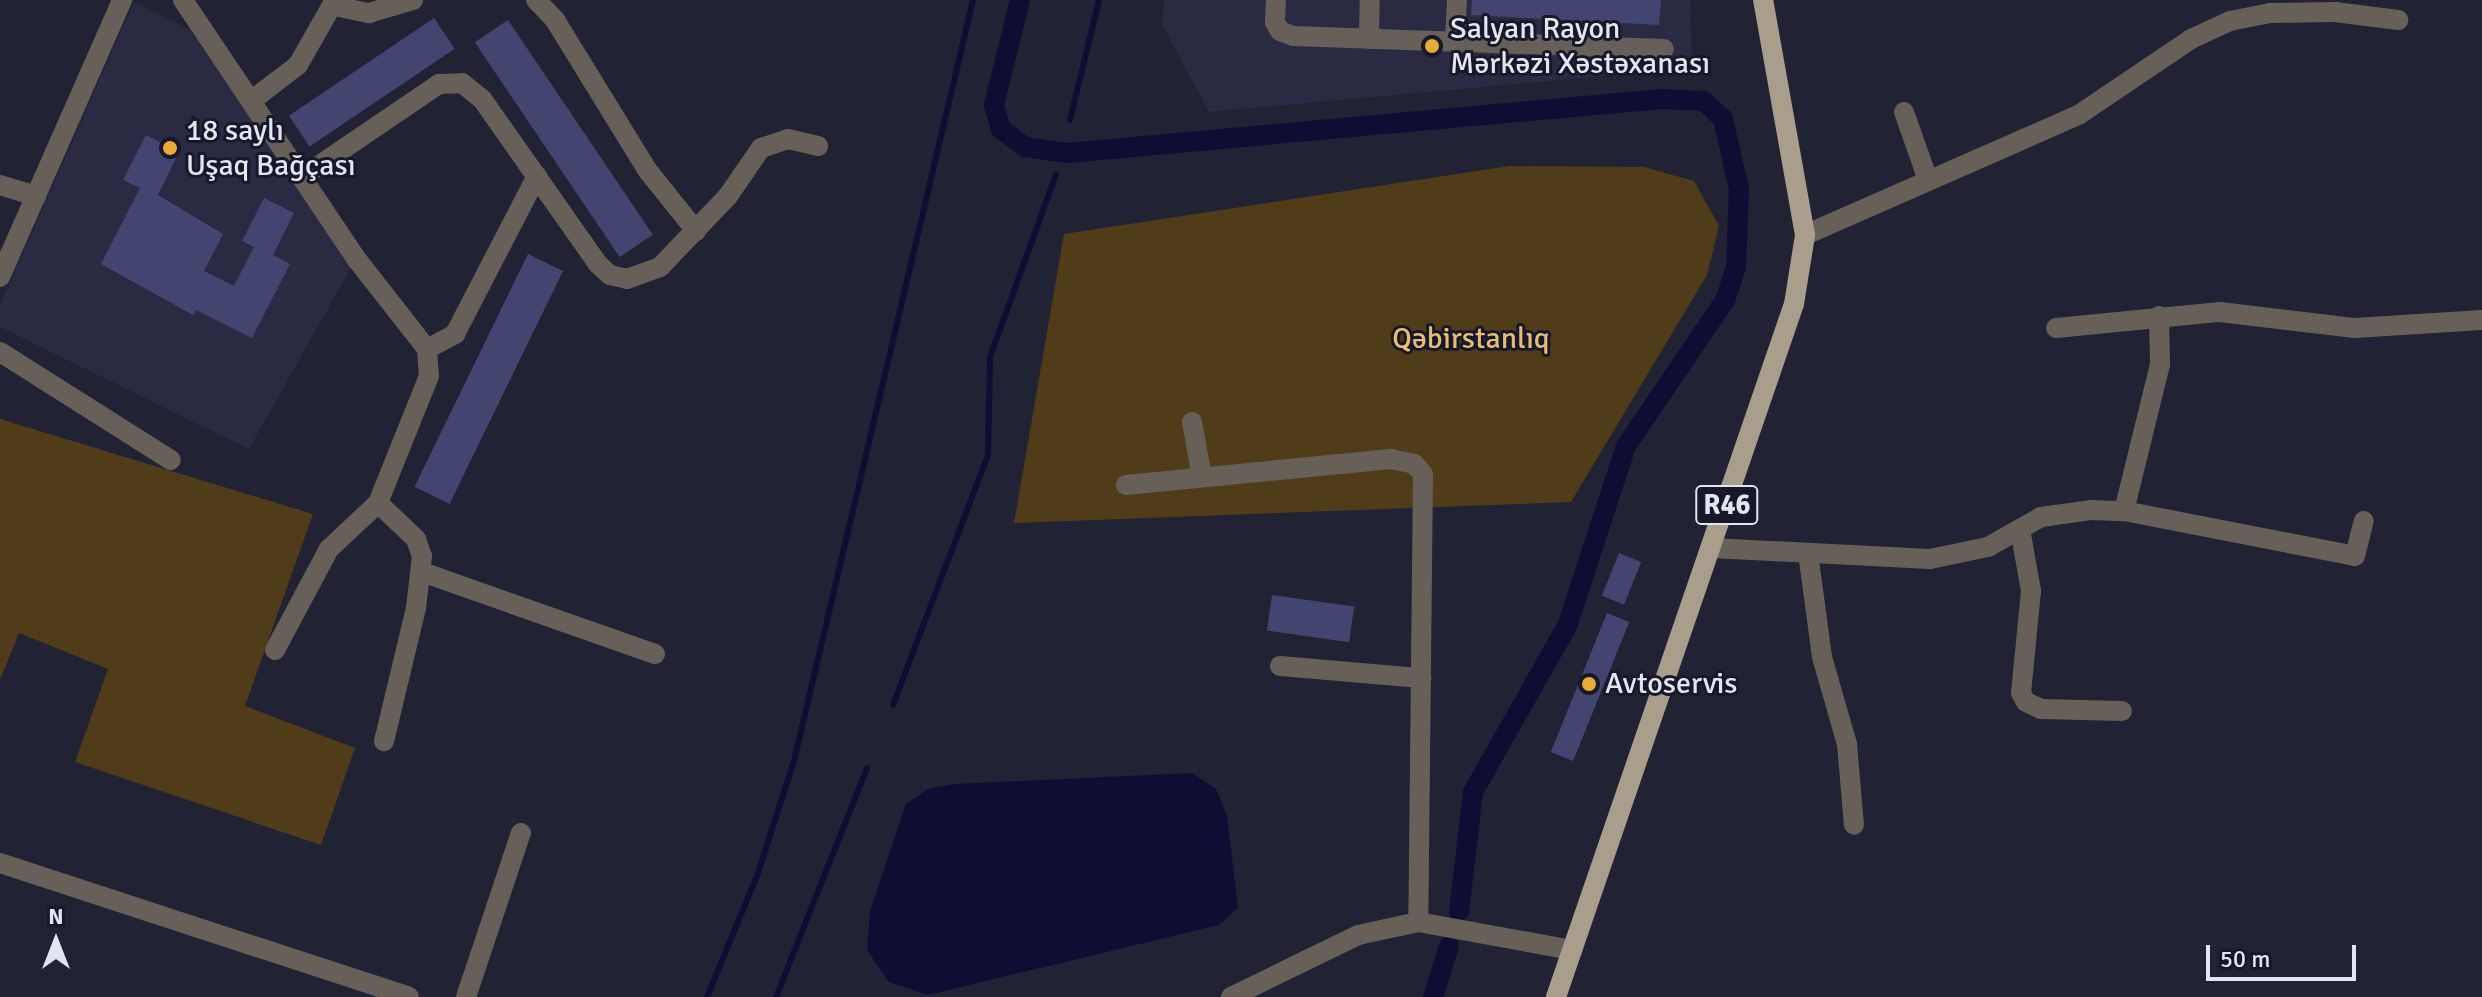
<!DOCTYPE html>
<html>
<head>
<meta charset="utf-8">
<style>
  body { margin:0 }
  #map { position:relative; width:2482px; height:997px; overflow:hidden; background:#212234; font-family:Signika,sans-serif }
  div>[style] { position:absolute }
  .built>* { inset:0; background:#2a2b43 }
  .green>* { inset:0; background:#513c19 }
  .water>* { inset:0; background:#100d34 }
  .stream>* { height:6px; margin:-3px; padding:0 3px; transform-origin:3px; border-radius:3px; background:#100d34 }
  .canal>* { height:20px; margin:-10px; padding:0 10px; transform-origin:10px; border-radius:10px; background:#100d34 }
  .building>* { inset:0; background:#434571; transform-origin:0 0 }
  .minor>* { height:20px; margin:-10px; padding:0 10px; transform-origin:10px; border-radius:10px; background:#666058 }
  .major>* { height:20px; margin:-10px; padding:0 10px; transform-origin:10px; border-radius:10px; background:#a99d8c }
  .dots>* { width:22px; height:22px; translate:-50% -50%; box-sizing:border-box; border:4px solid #171829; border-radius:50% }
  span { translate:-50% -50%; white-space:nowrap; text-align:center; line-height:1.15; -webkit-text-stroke:6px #171829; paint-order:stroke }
  .shield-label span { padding:2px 6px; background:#171829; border:2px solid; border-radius:6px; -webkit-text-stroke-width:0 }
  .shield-label { font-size:28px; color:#e3e5f1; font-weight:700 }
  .poi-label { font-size:30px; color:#e3e5f1 }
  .left { translate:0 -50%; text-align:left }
  .park-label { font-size:30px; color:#e7bc74 }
  .north { position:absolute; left:16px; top:901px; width:80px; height:80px; -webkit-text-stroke:6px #171829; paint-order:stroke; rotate:0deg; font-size:22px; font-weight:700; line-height:32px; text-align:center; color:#e3e5f1 }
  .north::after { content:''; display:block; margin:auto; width:28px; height:36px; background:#e3e5f1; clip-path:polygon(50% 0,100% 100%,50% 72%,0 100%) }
  .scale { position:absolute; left:2206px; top:945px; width:150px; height:36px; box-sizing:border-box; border:4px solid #e3e5f1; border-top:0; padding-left:10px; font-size:24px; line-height:28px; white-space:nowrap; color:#e3e5f1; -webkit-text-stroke:6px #171829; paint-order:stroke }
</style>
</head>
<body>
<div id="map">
  <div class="built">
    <i style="clip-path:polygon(1164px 0,1690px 0,1692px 68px,1209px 112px,1162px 24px)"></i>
    <i style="clip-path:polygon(134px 2px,190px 30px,352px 266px,249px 449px,0 327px,0 305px)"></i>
  </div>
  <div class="green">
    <i style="clip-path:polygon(1509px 166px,1644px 167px,1694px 181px,1719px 226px,1707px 275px,1571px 502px,1014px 523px,1064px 234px)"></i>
    <i style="clip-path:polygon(0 419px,313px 514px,245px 706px,355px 748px,321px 845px,75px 762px,108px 669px,19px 633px,0 680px)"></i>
  </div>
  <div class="water">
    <i style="clip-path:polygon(1192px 773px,1216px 789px,1227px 816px,1238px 908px,1219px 925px,928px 995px,889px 982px,867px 950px,870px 911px,906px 804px,928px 789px,954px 784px)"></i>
  </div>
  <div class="stream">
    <i style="left:1070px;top:120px;width:123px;rotate:-76.4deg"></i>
    <i style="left:893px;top:705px;width:267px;rotate:-69.2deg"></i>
    <i style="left:988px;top:455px;width:98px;rotate:-88.8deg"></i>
    <i style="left:990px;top:357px;width:194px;rotate:-70.1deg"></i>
    <i style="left:707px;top:997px;width:134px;rotate:-67.6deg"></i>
    <i style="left:758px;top:873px;width:118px;rotate:-72.2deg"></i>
    <i style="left:794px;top:761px;width:782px;rotate:-76.76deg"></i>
    <i style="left:776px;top:997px;width:246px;rotate:-68.3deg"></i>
  </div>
  <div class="canal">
    <i style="left:1020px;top:0;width:108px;rotate:103.9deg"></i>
    <i style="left:994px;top:105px;width:25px;rotate:74deg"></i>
    <i style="left:1001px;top:129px;width:30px;rotate:37deg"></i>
    <i style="left:1025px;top:147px;width:42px;rotate:8.1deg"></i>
    <i style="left:1067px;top:153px;width:597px;rotate:-5.19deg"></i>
    <i style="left:1662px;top:99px;width:42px;rotate:2.7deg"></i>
    <i style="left:1704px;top:101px;width:26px;rotate:43deg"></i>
    <i style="left:1723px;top:119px;width:72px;rotate:77.1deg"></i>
    <i style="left:1739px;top:189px;width:78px;rotate:92.2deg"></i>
    <i style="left:1736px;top:267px;width:35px;rotate:108deg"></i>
    <i style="left:1725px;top:300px;width:176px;rotate:124.1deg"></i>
    <i style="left:1626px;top:446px;width:189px;rotate:108.1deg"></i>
    <i style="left:1567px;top:626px;width:191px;rotate:119.5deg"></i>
    <i style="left:1473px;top:792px;width:120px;rotate:96.7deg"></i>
    <i style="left:1433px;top:997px;width:53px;rotate:-72.6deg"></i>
  </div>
  <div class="building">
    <i style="clip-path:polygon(1472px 0,1661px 0,1659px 25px,1471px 15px)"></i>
    <i style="left:434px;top:18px;width:37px;height:175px;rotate:56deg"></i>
    <i style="left:508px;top:20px;width:259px;height:40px;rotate:56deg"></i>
    <i style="clip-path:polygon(146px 135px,179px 152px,158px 195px,223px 234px,204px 271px,234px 286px,254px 247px,242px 241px,264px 198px,294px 213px,273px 255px,290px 264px,252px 338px,196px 310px,193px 315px,101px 264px,140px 188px,123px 180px)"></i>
    <i style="left:528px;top:254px;width:39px;height:259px;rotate:26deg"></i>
    <i style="left:1619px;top:553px;width:24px;height:46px;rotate:22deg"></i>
    <i style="left:1272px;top:595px;width:83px;height:36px;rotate:8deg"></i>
    <i style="left:1607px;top:613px;width:24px;height:150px;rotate:22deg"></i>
  </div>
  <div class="minor">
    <i style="left:183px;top:0;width:314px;rotate:56.2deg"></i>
    <i style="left:358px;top:261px;width:112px;rotate:51.9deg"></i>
    <i style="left:427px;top:349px;width:27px;rotate:86deg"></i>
    <i style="left:429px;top:376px;width:137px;rotate:111.9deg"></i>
    <i style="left:536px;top:0;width:28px;rotate:46deg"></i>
    <i style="left:555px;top:20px;width:177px;rotate:58.4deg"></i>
    <i style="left:648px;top:171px;width:77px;rotate:51.3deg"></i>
    <i style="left:1276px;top:0;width:22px;rotate:93deg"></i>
    <i style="left:1275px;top:22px;width:10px;rotate:61deg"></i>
    <i style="left:1280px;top:31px;width:14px;rotate:21deg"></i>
    <i style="left:1293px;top:36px;width:371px;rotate:2deg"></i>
    <i style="left:335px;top:6px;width:35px;rotate:12deg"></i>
    <i style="left:369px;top:13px;width:46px;rotate:-16.5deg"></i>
    <i style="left:1369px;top:39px;width:39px;rotate:-89deg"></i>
    <i style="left:1455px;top:42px;width:42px;rotate:-87.3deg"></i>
    <i style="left:251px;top:101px;width:59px;rotate:-37.5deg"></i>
    <i style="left:298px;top:65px;width:75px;rotate:-60.4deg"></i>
    <i style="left:1904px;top:112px;width:72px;rotate:70.6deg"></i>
    <i style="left:302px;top:177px;width:166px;rotate:-34.2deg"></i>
    <i style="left:439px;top:84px;width:23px;rotate:-2deg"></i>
    <i style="left:462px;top:83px;width:26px;rotate:39deg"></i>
    <i style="left:482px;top:99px;width:202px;rotate:54.9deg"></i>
    <i style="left:598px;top:264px;width:16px;rotate:43deg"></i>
    <i style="left:610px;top:275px;width:17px;rotate:13deg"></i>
    <i style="left:627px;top:279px;width:35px;rotate:-20deg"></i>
    <i style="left:660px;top:267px;width:98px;rotate:-46.2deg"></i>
    <i style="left:728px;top:196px;width:58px;rotate:-55.5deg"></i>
    <i style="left:761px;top:148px;width:28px;rotate:-18deg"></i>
    <i style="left:788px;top:139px;width:31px;rotate:13deg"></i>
    <i style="left:0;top:185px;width:38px;rotate:17deg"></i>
    <i style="left:1805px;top:235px;width:300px;rotate:-23.7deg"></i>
    <i style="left:2080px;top:114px;width:134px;rotate:-34deg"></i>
    <i style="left:2191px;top:39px;width:43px;rotate:-24.8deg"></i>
    <i style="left:2230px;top:21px;width:41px;rotate:-11.3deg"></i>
    <i style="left:2270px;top:13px;width:65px;rotate:-0.9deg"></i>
    <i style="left:2335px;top:12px;width:64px;rotate:7.2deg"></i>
    <i style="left:0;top:277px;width:303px;rotate:-66.2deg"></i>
    <i style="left:2056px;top:328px;width:165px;rotate:-5.6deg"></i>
    <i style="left:2220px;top:312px;width:136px;rotate:6.8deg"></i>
    <i style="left:2355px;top:328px;width:127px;rotate:-3.6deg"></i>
    <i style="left:427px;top:349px;width:32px;rotate:-28deg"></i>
    <i style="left:455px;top:334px;width:178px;rotate:-62.6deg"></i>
    <i style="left:0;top:352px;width:202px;rotate:32.3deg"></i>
    <i style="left:1192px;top:422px;width:56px;rotate:79.7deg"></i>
    <i style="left:1126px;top:485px;width:266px;rotate:-5.6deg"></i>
    <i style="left:1391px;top:459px;width:24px;rotate:12deg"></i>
    <i style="left:1414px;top:464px;width:13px;rotate:48deg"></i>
    <i style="left:1423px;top:474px;width:448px;rotate:90.6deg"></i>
    <i style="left:2124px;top:511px;width:151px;rotate:-76.2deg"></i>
    <i style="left:2160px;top:364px;width:48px;rotate:-91.2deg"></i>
    <i style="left:2020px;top:529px;width:63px;rotate:79.9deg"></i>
    <i style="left:2031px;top:591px;width:102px;rotate:95.6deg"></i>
    <i style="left:2021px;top:693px;width:10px;rotate:61deg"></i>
    <i style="left:2026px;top:702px;width:17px;rotate:25deg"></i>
    <i style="left:2041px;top:709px;width:81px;rotate:1.4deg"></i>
    <i style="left:1712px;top:548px;width:218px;rotate:2.9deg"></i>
    <i style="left:1930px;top:559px;width:59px;rotate:-11.7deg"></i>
    <i style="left:1988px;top:547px;width:61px;rotate:-29.5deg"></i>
    <i style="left:2041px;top:517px;width:50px;rotate:-8deg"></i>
    <i style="left:2091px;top:510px;width:33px;rotate:2deg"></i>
    <i style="left:2124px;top:511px;width:235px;rotate:11deg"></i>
    <i style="left:2355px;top:556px;width:36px;rotate:-76deg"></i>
    <i style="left:1808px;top:553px;width:105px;rotate:82.3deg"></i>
    <i style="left:1822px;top:657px;width:91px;rotate:74deg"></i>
    <i style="left:1847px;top:744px;width:81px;rotate:85.1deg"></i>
    <i style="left:422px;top:572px;width:247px;rotate:19.4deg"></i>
    <i style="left:275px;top:650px;width:115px;rotate:-61.9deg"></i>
    <i style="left:329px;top:549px;width:67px;rotate:-43.2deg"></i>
    <i style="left:378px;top:503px;width:52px;rotate:43.5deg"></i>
    <i style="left:416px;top:539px;width:18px;rotate:71deg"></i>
    <i style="left:422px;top:556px;width:52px;rotate:96.6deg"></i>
    <i style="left:416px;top:608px;width:137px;rotate:103.5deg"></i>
    <i style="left:1280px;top:666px;width:142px;rotate:4.9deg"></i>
    <i style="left:0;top:863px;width:430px;rotate:18.1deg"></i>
    <i style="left:466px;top:997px;width:173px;rotate:-71.5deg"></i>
    <i style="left:1231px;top:997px;width:141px;rotate:-26deg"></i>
    <i style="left:1358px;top:935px;width:61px;rotate:-12.2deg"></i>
    <i style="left:1418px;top:922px;width:157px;rotate:10.3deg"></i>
  </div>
  <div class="major">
    <i style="left:1556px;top:997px;width:733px;rotate:-71.05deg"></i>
    <i style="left:1794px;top:304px;width:70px;rotate:-80.9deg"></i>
    <i style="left:1805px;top:235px;width:239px;rotate:-100.1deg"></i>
  </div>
  <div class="dots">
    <i style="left:1432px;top:46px;background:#e8ab37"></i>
    <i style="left:170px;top:148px;background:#e8ab37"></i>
    <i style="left:1589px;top:684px;background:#e8ab37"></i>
  </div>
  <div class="shield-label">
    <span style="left:1727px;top:505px">R46</span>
  </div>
  <div class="poi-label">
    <span class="left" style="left:1450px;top:46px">Salyan Rayon<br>Mərkəzi Xəstəxanası</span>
    <span class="left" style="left:186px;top:148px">18 saylı<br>Uşaq Bağçası</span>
    <span class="left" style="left:1605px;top:684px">Avtoservis</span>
  </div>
  <div class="park-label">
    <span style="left:1471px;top:339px">Qəbirstanlıq</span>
  </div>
  <div class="north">N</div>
  <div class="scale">50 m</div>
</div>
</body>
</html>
